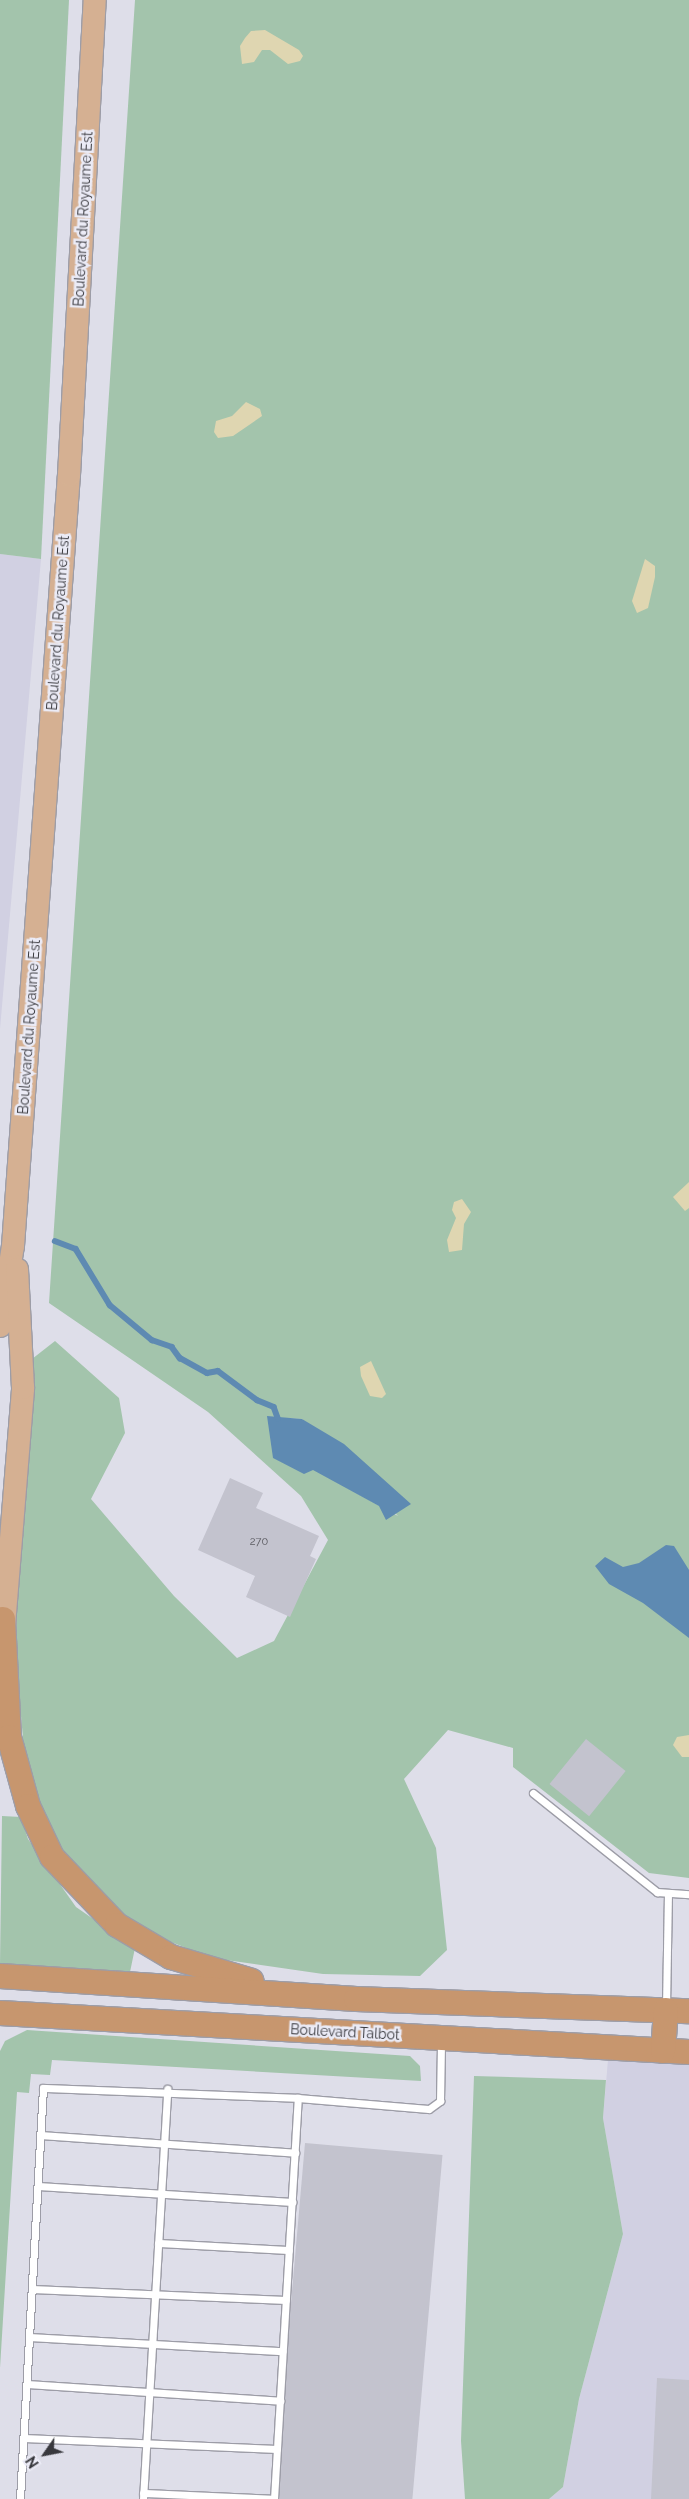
<!DOCTYPE html>
<html>
<head>
<meta charset="utf-8">
<style>
  body { margin:0 }
  #map { position:relative; width:689px; height:2499px; overflow:hidden; background:#dedee9; font-family:Raleway,sans-serif }
  div>[style] { position:absolute }
  .built>* { inset:0; background:#d1d0e2 }
  .green>* { inset:0; background:#a3c4ac }
  .sand>* { inset:0; background:#dfd6b1 }
  .water>* { inset:0; background:#5e8ab2 }
  .stream>* { height:5.5px; margin:-2.75px; padding:0 2.75px; transform-origin:2.75px; border-radius:2.75px; background:#5e8ab2 }
  .building>* { inset:0; background:#c3c3ce; transform-origin:0 0 }
  .roads { filter:drop-shadow(1px 0 #9d9da7) drop-shadow(-1px 0 #9d9da7) drop-shadow(0 1px #9d9da7) drop-shadow(0 -1px #9d9da7) }
  .service>* { height:7px; margin:-3.5px; padding:0 3.5px; transform-origin:3.5px; border-radius:3.5px; background:#fff }
  .primary>* { height:22px; margin:-11px; padding:0 11px; transform-origin:11px; border-radius:11px; background:#d5b092 }
  .trunk>* { height:24px; margin:-12px; padding:0 12px; transform-origin:12px; border-radius:12px; background:#c7966e }
  span { translate:-50% -50%; white-space:nowrap; text-align:center; line-height:1.15; -webkit-text-stroke:5px #ebebf6; paint-order:stroke }
  .number-label { font-size:11px; color:#5b5b61 }
  .number-label span { -webkit-text-stroke-width:0 }
  .street-label { font-size:14px; color:#38383d }
  .north { position:absolute; left:20px; top:2429px; width:50px; height:50px; -webkit-text-stroke:4px #ebebf6; paint-order:stroke; rotate:237deg; font-size:14px; font-weight:700; line-height:20px; text-align:center; color:#38383d }
  .north::after { content:''; display:block; margin:auto; width:18px; height:22px; background:#38383d; clip-path:polygon(50% 0,100% 100%,50% 72%,0 100%) }
</style>
</head>
<body>
<div id="map">
  <div class="built">
    <i style="clip-path:polygon(0 554px,41px 559px,0 1029px)"></i>
    <i style="clip-path:polygon(609px 2048px,689px 2052px,689px 2499px,549px 2499px,563px 2487px,579px 2399px,623px 2234px,603px 2118px)"></i>
  </div>
  <div class="green">
    <i style="clip-path:polygon(0 0,69px 0,41px 559px,0 554px)"></i>
    <i style="clip-path:polygon(evenodd,135px 0,689px 0,689px 1878px,649px 1873px,513px 1767px,513px 1748px,448px 1730px,404px 1779px,436px 1848px,447px 1950px,420px 1976px,323px 1974px,212px 1958px,153px 1935px,110px 1908px,76px 1877px,33px 1793px,24px 1749px,16px 1661px,17px 1577px,32px 1359px,55px 1341px,119px 1398px,125px 1433px,91px 1499px,174px 1596px,237px 1658px,274px 1641px,328px 1540px,301px 1496px,208px 1412px,49px 1303px,135px 0,278px 1418px,302px 1419px,398px 1516px,313px 1469px,278px 1418px)"></i>
    <i style="clip-path:polygon(2px 1816px,21px 1817px,28px 1839px,76px 1907px,135px 1948px,130px 1972px,0 1964px)"></i>
    <i style="clip-path:polygon(27px 2030px,410px 2056px,420px 2066px,421px 2081px,52px 2060px,50px 2075px,31px 2074px,29px 2093px,17px 2092px,0 2368px,0 2051px,5px 2041px)"></i>
    <i style="clip-path:polygon(474px 2076px,606px 2080px,603px 2118px,623px 2234px,579px 2399px,563px 2487px,549px 2499px,465px 2499px,461px 2441px)"></i>
  </div>
  <div class="sand">
    <i style="clip-path:polygon(265px 30px,299px 50px,303px 56px,300px 61px,288px 64px,270px 50px,262px 50px,254px 62px,242px 64px,240px 46px,245px 38px,251px 31px)"></i>
    <i style="clip-path:polygon(246px 402px,260px 409px,262px 416px,233px 436px,218px 438px,214px 432px,216px 421px,232px 416px)"></i>
    <i style="clip-path:polygon(645px 559px,655px 566px,655px 577px,648px 608px,637px 613px,632px 601px)"></i>
    <i style="clip-path:polygon(689px 1182px,689px 1208px,685px 1211px,673px 1197px)"></i>
    <i style="clip-path:polygon(462px 1199px,471px 1212px,464px 1224px,462px 1250px,449px 1252px,447px 1240px,456px 1218px,452px 1210px,454px 1202px)"></i>
    <i style="clip-path:polygon(371px 1361px,386px 1394px,382px 1398px,370px 1396px,361px 1376px,360px 1367px)"></i>
    <i style="clip-path:polygon(689px 1735px,689px 1757px,682px 1757px,673px 1745px,677px 1737px)"></i>
  </div>
  <div class="water">
    <i style="clip-path:polygon(267px 1416px,302px 1419px,344px 1444px,411px 1504px,386px 1520px,379px 1506px,313px 1470px,304px 1474px,273px 1458px)"></i>
    <i style="clip-path:polygon(666px 1545px,674px 1546px,689px 1570px,689px 1638px,643px 1603px,609px 1584px,595px 1566px,605px 1557px,623px 1567px,639px 1563px)"></i>
  </div>
  <div class="stream">
    <i style="left:55px;top:1241px;width:22px;rotate:21deg"></i>
    <i style="left:76px;top:1249px;width:66px;rotate:58.7deg"></i>
    <i style="left:110px;top:1305px;width:55px;rotate:39.8deg"></i>
    <i style="left:152px;top:1340px;width:21px;rotate:19deg"></i>
    <i style="left:172px;top:1347px;width:14px;rotate:54deg"></i>
    <i style="left:180px;top:1358px;width:31px;rotate:29deg"></i>
    <i style="left:207px;top:1373px;width:11px;rotate:-10deg"></i>
    <i style="left:218px;top:1371px;width:49px;rotate:36.6deg"></i>
    <i style="left:257px;top:1400px;width:18px;rotate:22deg"></i>
    <i style="left:274px;top:1407px;width:12px;rotate:70deg"></i>
  </div>
  <div class="building">
    <i style="clip-path:polygon(230px 1478px,263px 1493px,256px 1508px,319px 1536px,310px 1556px,316px 1559px,290px 1617px,246px 1597px,255px 1576px,198px 1550px)"></i>
    <i style="left:586px;top:1739px;width:51px;height:58px;rotate:39deg"></i>
    <i style="left:305px;top:2143px;width:138px;height:357px;rotate:5deg"></i>
    <i style="clip-path:polygon(657px 2378px,689px 2380px,689px 2499px,651px 2499px)"></i>
  </div>
  <div class="roads">
    <div class="service">
      <i style="left:533px;top:1793px;width:159px;rotate:38.6deg"></i>
      <i style="left:657px;top:1892px;width:32px;rotate:4deg"></i>
      <i style="left:666px;top:2007px;width:114px;rotate:-89deg"></i>
      <i style="left:40px;top:2135px;width:256px;rotate:4deg"></i>
      <i style="left:38px;top:2186px;width:255px;rotate:3.6deg"></i>
      <i style="left:158px;top:2243px;width:131px;rotate:3.1deg"></i>
      <i style="left:32px;top:2289px;width:254px;rotate:2.5deg"></i>
      <i style="left:29px;top:2337px;width:254px;rotate:3.2deg"></i>
      <i style="left:27px;top:2384px;width:254px;rotate:3.8deg"></i>
      <i style="left:24px;top:2438px;width:253px;rotate:2.5deg"></i>
      <i style="left:143px;top:2493px;width:131px;rotate:2.6deg"></i>
      <i style="left:20px;top:2499px;width:412px;rotate:-86.8deg"></i>
      <i style="left:43px;top:2088px;width:255px;rotate:2.2deg"></i>
      <i style="left:143px;top:2499px;width:411px;rotate:-86.6deg"></i>
      <i style="left:274px;top:2499px;width:402px;rotate:-86.6deg"></i>
      <i style="left:298px;top:2098px;width:131px;rotate:4.8deg"></i>
      <i style="left:429px;top:2109px;width:14px;rotate:-36deg"></i>
      <i style="left:440px;top:2101px;width:59px;rotate:-89deg"></i>
    </div>
    <div class="primary">
      <i style="left:0;top:1326px;width:81px;rotate:-80.8deg"></i>
      <i style="left:13px;top:1246px;width:773px;rotate:-85.85deg"></i>
      <i style="left:69px;top:475px;width:476px;rotate:-86.9deg"></i>
      <i style="left:3px;top:1638px;width:251px;rotate:-85.4deg"></i>
      <i style="left:23px;top:1388px;width:119px;rotate:-92.9deg"></i>
    </div>
    <div class="trunk">
      <i style="left:3px;top:1619px;width:118px;rotate:87.1deg"></i>
      <i style="left:9px;top:1737px;width:72px;rotate:74.6deg"></i>
      <i style="left:28px;top:1806px;width:56px;rotate:64.8deg"></i>
      <i style="left:52px;top:1857px;width:94px;rotate:46.3deg"></i>
      <i style="left:117px;top:1925px;width:63px;rotate:30.7deg"></i>
      <i style="left:171px;top:1957px;width:84px;rotate:16.5deg"></i>
      <i style="left:0;top:1976px;width:357px;rotate:3.7deg"></i>
      <i style="left:356px;top:1999px;width:333px;rotate:2.1deg"></i>
      <i style="left:0;top:2013px;width:690px;rotate:3.24deg"></i>
      <i style="left:663px;top:2051px;width:41px;rotate:-85.8deg"></i>
    </div>
  </div>
  <div class="number-label">
    <span style="left:259px;top:1542px">270</span>
  </div>
  <div class="street-label">
    <span style="left:83px;top:219px;rotate:-87deg">Boulevard du Royaume Est</span>
    <span style="left:58px;top:623px;rotate:-86deg">Boulevard du Royaume Est</span>
    <span style="left:29px;top:1027px;rotate:-86deg">Boulevard du Royaume Est</span>
    <span style="left:345px;top:2032px;rotate:3deg">Boulevard Talbot</span>
  </div>
  <div class="north">N</div>
</div>
</body>
</html>
